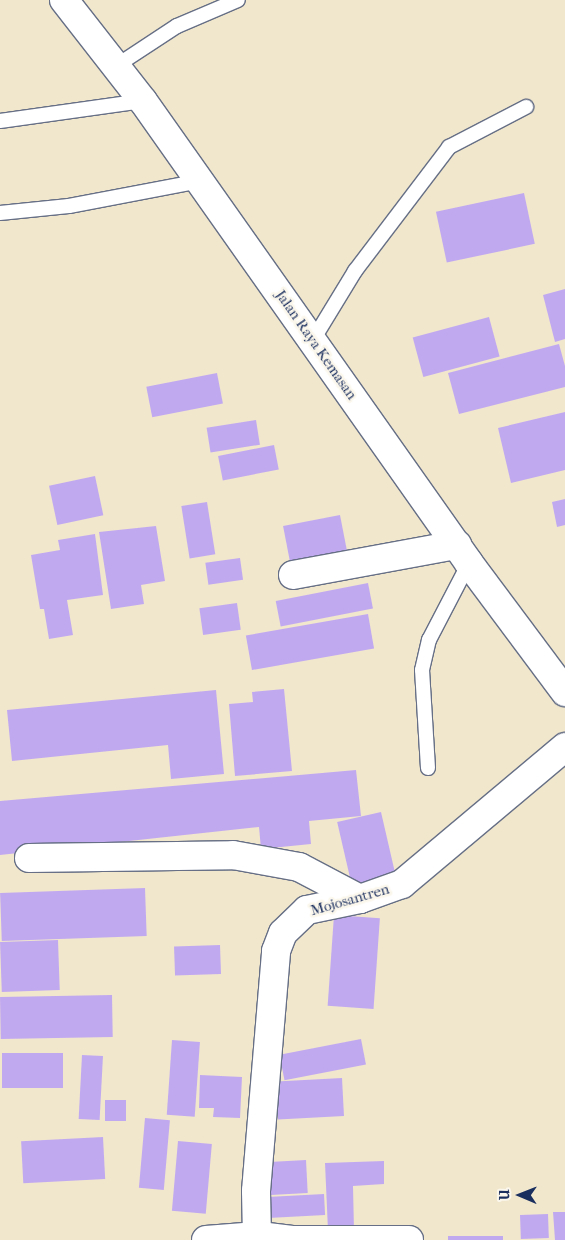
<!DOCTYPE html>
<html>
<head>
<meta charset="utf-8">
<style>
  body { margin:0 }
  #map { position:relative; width:565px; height:1240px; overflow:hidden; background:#f1e7cd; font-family:"IM FELL French Canon",serif }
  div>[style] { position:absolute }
  .building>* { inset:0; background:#c1a9f0; transform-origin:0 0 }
  .roads { filter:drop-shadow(1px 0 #666f85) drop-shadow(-1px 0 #666f85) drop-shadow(0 1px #666f85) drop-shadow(0 -1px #666f85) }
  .service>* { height:14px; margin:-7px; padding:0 7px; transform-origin:7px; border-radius:7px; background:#fff }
  .minor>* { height:28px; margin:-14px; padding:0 14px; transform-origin:14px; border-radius:14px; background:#fff }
  .secondary>* { height:28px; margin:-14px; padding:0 14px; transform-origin:14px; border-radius:14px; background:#fff }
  span { translate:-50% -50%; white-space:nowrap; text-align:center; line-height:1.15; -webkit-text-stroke:5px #fbf7ec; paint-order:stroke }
  .street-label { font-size:15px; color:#1b2f5e }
  .north { position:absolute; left:495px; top:1170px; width:50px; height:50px; -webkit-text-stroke:4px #fbf7ec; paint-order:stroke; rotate:271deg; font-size:14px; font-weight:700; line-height:20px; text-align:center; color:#1b2f5e }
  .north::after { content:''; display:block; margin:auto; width:18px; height:22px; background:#1b2f5e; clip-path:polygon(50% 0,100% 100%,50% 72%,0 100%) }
</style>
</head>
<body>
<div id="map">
  <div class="building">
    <i style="left:524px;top:193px;width:52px;height:90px;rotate:78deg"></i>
    <i style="clip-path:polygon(565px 289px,565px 339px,555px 342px,543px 295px)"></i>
    <i style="left:489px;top:317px;width:41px;height:79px;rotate:75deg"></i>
    <i style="clip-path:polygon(559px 344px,565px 366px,565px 387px,459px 414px,448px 373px)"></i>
    <i style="left:217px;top:373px;width:31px;height:72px;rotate:79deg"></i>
    <i style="clip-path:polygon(565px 412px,565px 470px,511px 483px,498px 428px)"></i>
    <i style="left:256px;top:420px;width:25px;height:50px;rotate:81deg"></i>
    <i style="left:274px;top:445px;width:25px;height:57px;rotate:79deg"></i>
    <i style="left:95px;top:476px;width:40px;height:47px;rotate:78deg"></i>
    <i style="clip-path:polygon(565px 499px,565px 525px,557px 527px,552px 502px)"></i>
    <i style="left:207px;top:502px;width:53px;height:26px;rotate:81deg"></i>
    <i style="left:340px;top:515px;width:36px;height:58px;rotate:79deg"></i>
    <i style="clip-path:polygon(156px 526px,165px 581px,141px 585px,144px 604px,111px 609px,99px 532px)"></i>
    <i style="clip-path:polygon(95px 534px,103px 595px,67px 600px,73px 635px,49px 639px,44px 609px,40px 609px,31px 555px,60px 550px,58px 540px)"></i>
    <i style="left:240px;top:558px;width:22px;height:35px;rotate:82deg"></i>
    <i style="left:368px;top:583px;width:26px;height:94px;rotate:79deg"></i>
    <i style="left:237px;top:603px;width:27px;height:38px;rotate:82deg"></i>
    <i style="left:368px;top:614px;width:35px;height:124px;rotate:80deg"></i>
    <i style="clip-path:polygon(284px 689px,292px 771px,235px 776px,229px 704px,253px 702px,252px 692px)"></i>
    <i style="clip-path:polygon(216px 690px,224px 774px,171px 779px,168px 745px,12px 761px,7px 710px)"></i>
    <i style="clip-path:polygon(356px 770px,361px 816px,309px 821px,311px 844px,261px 849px,259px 827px,0 855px,0 801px)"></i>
    <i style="left:381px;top:812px;width:69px;height:45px;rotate:77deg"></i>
    <i style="left:145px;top:888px;width:48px;height:145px;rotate:88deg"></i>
    <i style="left:334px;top:915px;width:46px;height:91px;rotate:4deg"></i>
    <i style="left:58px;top:940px;width:50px;height:58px;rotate:88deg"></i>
    <i style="left:220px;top:945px;width:29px;height:46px;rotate:88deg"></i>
    <i style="left:112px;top:995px;width:42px;height:112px;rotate:89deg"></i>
    <i style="left:361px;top:1039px;width:26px;height:83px;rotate:79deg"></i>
    <i style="left:172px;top:1040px;width:28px;height:75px;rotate:4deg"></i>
    <i style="left:2px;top:1053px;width:61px;height:35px"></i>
    <i style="left:82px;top:1055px;width:21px;height:64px;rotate:3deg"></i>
    <i style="clip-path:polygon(200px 1075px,242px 1077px,240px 1118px,213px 1117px,214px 1108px,199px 1108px)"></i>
    <i style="left:342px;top:1078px;width:38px;height:66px;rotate:87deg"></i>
    <i style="left:105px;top:1100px;width:21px;height:21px"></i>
    <i style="left:145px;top:1118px;width:25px;height:70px;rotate:5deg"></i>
    <i style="left:103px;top:1137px;width:42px;height:82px;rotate:87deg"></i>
    <i style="left:178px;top:1141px;width:34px;height:70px;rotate:5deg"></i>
    <i style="left:306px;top:1160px;width:33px;height:37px;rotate:87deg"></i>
    <i style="clip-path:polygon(384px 1161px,384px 1184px,353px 1186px,354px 1230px,328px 1231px,325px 1163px)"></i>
    <i style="left:324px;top:1194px;width:21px;height:57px;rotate:87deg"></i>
    <i style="clip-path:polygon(553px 1212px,565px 1212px,565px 1240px,555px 1240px)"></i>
    <i style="left:548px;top:1214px;width:24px;height:28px;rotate:88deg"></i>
    <i style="left:448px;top:1236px;width:55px;height:4px"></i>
  </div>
  <div class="roads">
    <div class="service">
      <i style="left:116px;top:66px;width:73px;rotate:-33.3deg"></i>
      <i style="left:177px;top:26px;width:66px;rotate:-23.1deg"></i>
      <i style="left:0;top:121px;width:144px;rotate:-8deg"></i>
      <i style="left:0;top:213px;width:69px;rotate:-5.8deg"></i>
      <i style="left:69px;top:206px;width:133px;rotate:-10.8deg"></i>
      <i style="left:313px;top:340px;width:81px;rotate:-58.7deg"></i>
      <i style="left:355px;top:271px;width:156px;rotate:-52.8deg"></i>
      <i style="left:449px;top:147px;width:87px;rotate:-27.5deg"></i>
      <i style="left:428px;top:768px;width:98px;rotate:-93.5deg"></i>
      <i style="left:422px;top:670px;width:31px;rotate:-77deg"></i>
      <i style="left:429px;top:640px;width:87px;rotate:-62.5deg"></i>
    </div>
    <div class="minor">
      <i style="left:293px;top:575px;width:167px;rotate:-10.4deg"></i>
      <i style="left:29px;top:858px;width:204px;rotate:-0.8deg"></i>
      <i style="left:233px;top:855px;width:67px;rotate:10.3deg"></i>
      <i style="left:299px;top:867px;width:69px;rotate:27.7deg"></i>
      <i style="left:206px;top:1240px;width:51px;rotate:-4.5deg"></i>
      <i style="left:409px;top:1240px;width:117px;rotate:180deg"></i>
      <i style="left:292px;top:1240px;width:35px;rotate:-173deg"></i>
      <i style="left:257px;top:1236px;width:45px;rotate:-91.3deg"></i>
      <i style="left:256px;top:1191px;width:241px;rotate:-85.2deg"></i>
      <i style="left:276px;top:951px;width:19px;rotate:-69deg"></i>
      <i style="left:283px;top:933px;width:33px;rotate:-44deg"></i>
      <i style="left:307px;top:910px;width:54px;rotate:-11.7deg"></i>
      <i style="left:360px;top:899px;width:45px;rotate:-19.7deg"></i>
      <i style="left:402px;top:884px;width:213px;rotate:-40deg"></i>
    </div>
    <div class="secondary">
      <i style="left:64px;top:0;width:128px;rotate:52deg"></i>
      <i style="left:143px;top:101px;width:565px;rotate:54.79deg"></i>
      <i style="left:469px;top:563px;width:161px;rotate:53.3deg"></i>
    </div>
  </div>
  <div class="street-label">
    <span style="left:316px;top:345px;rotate:55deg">Jalan Raya Kemasan</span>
    <span style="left:350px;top:900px;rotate:-16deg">Mojosantren</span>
  </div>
  <div class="north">U</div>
</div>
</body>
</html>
